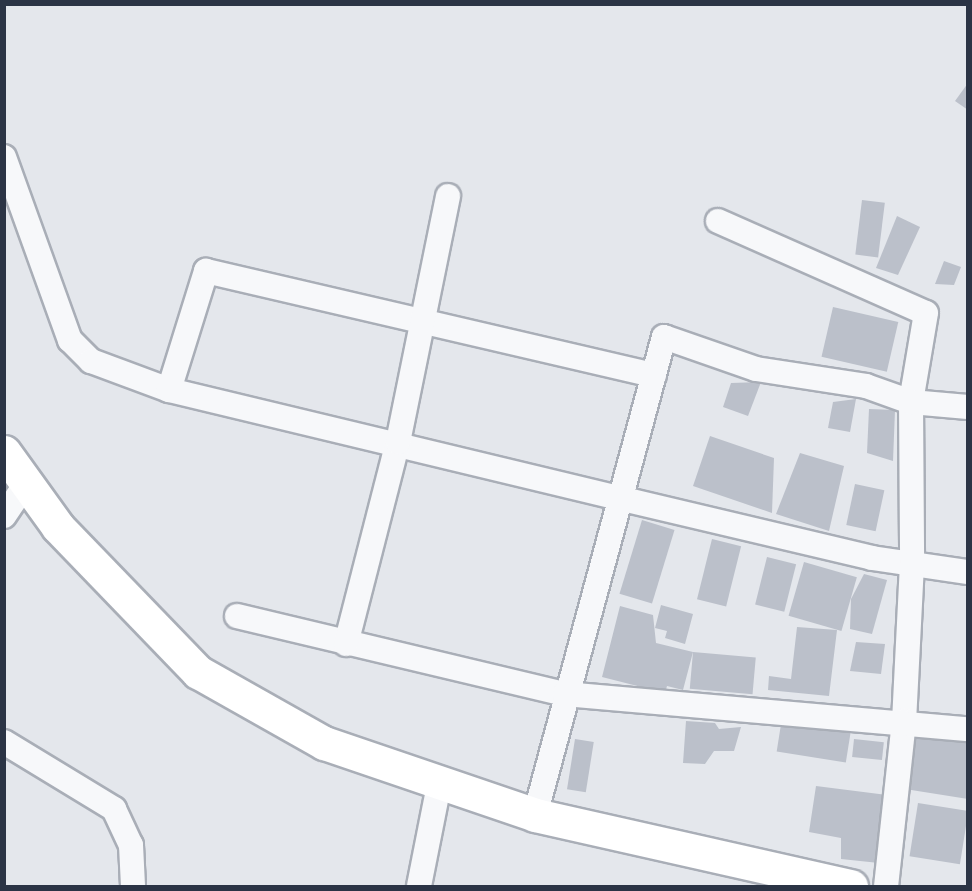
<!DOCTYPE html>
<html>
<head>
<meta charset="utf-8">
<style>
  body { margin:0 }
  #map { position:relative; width:972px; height:891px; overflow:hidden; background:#e4e7ec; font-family:"Fira Sans",sans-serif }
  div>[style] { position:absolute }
  .building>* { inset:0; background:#bbc0ca; transform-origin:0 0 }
  .roads { filter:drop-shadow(2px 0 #a9aeb7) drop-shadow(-2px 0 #a9aeb7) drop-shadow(0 2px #a9aeb7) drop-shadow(0 -2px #a9aeb7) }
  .street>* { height:24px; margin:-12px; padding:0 12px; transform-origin:12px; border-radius:12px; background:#f7f8fa }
  .secondary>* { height:33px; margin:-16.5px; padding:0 16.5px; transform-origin:16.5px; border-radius:16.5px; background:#fff }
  span { translate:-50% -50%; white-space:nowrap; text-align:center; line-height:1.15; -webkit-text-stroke:4.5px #f4f6f9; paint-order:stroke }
  .frame { position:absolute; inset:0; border:6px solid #2b3445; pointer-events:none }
</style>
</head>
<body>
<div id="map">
  <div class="building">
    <i style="clip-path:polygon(968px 83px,968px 110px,955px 101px)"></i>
    <i style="left:862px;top:200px;width:23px;height:55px;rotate:7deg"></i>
    <i style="clip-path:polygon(897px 216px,920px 227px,898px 275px,876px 268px)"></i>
    <i style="clip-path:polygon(944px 261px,961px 267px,954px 285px,935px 284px)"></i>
    <i style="left:833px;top:307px;width:67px;height:51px;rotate:13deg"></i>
    <i style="clip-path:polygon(761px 382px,748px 416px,723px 407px,731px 383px)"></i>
    <i style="clip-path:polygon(856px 399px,850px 432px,828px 428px,833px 402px)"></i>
    <i style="clip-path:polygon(869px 409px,895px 410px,893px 461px,867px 453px)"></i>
    <i style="clip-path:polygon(710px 436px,774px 458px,772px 513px,693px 486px)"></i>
    <i style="clip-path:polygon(800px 453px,844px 466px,829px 531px,776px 514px)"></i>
    <i style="left:855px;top:484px;width:30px;height:42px;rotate:12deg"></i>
    <i style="left:642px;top:520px;width:34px;height:77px;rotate:17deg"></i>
    <i style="left:712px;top:539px;width:30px;height:62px;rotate:14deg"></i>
    <i style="left:767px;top:557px;width:30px;height:49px;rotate:14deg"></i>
    <i style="left:804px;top:562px;width:55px;height:56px;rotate:16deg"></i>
    <i style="clip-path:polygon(864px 574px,887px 580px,872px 634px,850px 629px,851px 599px)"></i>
    <i style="clip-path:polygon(661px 605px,693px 614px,685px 644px,665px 638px,667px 631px,655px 628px)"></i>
    <i style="clip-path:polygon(620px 606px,653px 615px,656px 643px,693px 652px,683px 690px,667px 686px,665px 693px,602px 677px)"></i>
    <i style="clip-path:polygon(797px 627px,837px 630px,829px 696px,768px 690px,769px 676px,791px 679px)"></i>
    <i style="clip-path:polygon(856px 642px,885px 644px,881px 674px,850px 671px)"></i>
    <i style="left:693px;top:652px;width:63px;height:37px;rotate:5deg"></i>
    <i style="left:782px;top:718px;width:70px;height:34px;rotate:9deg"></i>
    <i style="clip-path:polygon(686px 721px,715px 723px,719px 729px,741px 727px,734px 751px,714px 751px,705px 764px,683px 763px)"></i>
    <i style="clip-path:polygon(915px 733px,968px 742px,968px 799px,905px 789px)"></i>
    <i style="left:575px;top:739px;width:19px;height:51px;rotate:9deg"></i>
    <i style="left:854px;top:739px;width:30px;height:18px;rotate:6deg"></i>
    <i style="clip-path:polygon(816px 786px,887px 795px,879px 863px,841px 859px,841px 838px,809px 832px)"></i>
    <i style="left:918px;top:803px;width:51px;height:54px;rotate:9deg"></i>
  </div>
  <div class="roads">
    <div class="street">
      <i style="left:4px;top:157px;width:195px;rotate:70.2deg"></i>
      <i style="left:70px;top:340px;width:30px;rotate:45deg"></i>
      <i style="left:91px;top:361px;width:83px;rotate:20.4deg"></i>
      <i style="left:169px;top:390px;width:467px;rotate:13.5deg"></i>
      <i style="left:623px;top:499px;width:256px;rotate:13.3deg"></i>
      <i style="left:872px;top:558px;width:97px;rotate:8.3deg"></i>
      <i style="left:718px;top:221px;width:227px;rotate:23.9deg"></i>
      <i style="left:926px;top:313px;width:90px;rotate:99.6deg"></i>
      <i style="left:911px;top:402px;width:162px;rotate:89.6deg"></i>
      <i style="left:912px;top:564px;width:157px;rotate:92.9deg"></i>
      <i style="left:904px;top:721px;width:166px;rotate:96.2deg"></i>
      <i style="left:169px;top:390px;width:125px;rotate:-72.7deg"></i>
      <i style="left:206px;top:271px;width:460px;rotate:13.1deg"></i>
      <i style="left:4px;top:516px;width:40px;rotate:-56deg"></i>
      <i style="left:237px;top:616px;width:337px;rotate:13.4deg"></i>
      <i style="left:565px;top:694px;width:405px;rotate:5deg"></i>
      <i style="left:346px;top:644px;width:209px;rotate:-75.6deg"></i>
      <i style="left:398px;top:442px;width:251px;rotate:-78.5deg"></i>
      <i style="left:4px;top:742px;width:129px;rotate:31.3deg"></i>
      <i style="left:114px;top:809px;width:40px;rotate:65deg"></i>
      <i style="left:131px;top:845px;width:41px;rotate:87.2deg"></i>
      <i style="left:535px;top:815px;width:495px;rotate:-74.9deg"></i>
      <i style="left:664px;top:337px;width:97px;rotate:19.2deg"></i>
      <i style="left:756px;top:369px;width:111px;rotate:8.8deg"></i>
      <i style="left:866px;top:386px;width:48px;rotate:19.6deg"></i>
      <i style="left:911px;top:402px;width:57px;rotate:5deg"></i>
      <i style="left:419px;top:886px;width:103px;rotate:-78.8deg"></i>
    </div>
    <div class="secondary">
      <i style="left:4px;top:452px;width:92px;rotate:54.2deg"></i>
      <i style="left:58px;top:527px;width:202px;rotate:46deg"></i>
      <i style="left:198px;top:672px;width:145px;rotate:29.4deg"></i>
      <i style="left:324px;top:743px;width:223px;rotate:18.8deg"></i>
      <i style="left:535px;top:815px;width:324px;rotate:12.7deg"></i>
    </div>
  </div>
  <div class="frame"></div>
</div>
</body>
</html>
